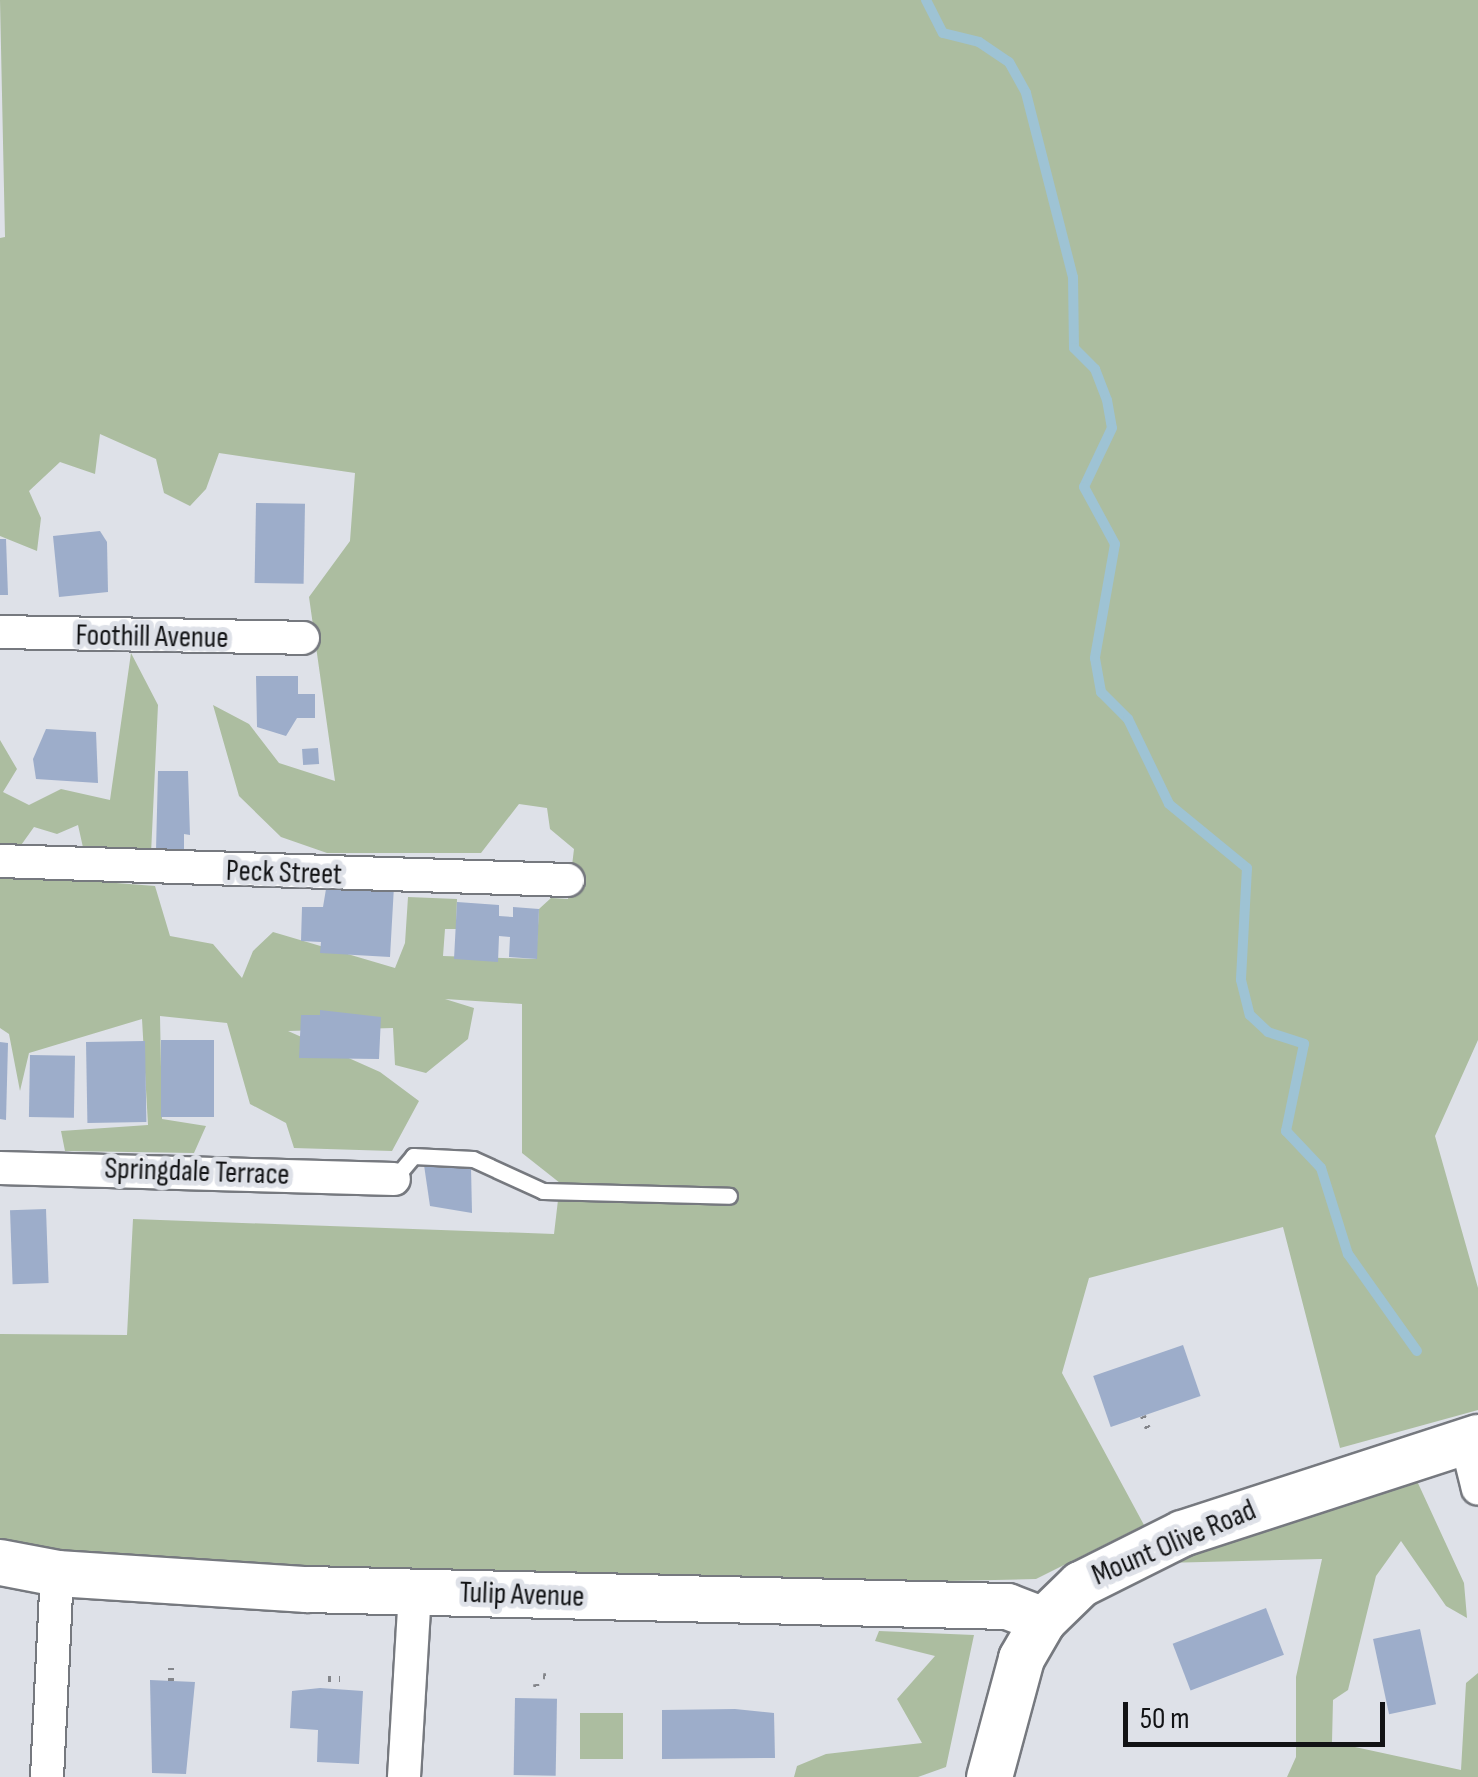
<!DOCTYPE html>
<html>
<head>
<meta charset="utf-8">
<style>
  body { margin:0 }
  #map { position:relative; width:1478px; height:1777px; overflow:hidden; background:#dee1e8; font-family:"Sofia Sans Condensed",sans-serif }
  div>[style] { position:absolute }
  .green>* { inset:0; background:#acbda0; transform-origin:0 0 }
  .stream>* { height:10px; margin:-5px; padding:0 5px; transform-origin:5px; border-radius:5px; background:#9ec3d4 }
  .building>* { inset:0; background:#9dadca; transform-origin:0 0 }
  .path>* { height:6px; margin-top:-3px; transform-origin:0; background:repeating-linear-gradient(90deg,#84868b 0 2.5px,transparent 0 10.5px) }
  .roads { filter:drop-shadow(2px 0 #76797f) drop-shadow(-2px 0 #76797f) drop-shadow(0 2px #76797f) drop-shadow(0 -2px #76797f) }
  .lane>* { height:15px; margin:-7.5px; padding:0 7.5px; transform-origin:7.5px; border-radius:7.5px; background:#fff }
  .street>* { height:32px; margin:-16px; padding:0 16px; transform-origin:16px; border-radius:16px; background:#fff }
  .secondary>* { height:45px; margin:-22.5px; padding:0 22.5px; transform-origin:22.5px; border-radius:22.5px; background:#fff }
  span { translate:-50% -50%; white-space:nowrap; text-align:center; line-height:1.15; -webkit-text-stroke:10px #dee1e8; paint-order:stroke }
  .street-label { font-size:30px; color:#121315 }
  .scale { position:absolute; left:1123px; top:1702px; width:262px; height:45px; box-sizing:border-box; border:5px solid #121315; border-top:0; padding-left:12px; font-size:30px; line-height:35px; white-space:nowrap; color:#121315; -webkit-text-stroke:8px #dee1e8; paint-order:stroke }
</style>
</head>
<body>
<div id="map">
  <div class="green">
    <i style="clip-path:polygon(0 0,1478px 0,1478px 1040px,1435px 1136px,1478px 1288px,1478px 1410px,1340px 1448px,1283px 1227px,1089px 1278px,1062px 1373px,1144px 1525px,1036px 1579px,854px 1583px,323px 1567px,143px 1559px,0 1544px,0 1334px,127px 1335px,133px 1219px,554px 1234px,560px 1183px,522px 1153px,522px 1004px,445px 999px,474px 1008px,468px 1039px,426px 1073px,395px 1065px,393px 1028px,288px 1031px,380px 1072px,419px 1101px,392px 1151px,294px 1148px,286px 1123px,250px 1104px,227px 1023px,160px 1016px,162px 1119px,206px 1126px,194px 1153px,65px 1151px,61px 1131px,148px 1125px,142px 1019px,29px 1053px,20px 1091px,9px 1034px,0 1028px,0 874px,155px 886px,170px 936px,213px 944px,242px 978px,253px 951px,273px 932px,395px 968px,405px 943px,408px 897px,457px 899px,456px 929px,445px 929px,443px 956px,536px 959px,539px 909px,551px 898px,568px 899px,574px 849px,550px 829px,547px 808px,519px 804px,481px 853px,327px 853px,281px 837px,239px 796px,213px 705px,249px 724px,279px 763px,335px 781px,309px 597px,350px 541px,355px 473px,219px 453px,206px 489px,190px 506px,164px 493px,156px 459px,100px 434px,95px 474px,60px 462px,29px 491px,41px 518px,37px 551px,0 536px,0 238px,5px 237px)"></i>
    <i style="clip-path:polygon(131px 653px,158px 705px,151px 854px,84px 852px,78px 825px,57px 834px,34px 827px,19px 848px,0 846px,0 740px,17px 769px,3px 792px,29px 805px,61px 789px,110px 800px)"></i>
    <i style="clip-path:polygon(1417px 1481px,1464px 1583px,1467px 1618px,1446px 1606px,1401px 1541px,1376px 1576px,1348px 1690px,1333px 1700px,1332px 1742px,1461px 1770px,1466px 1683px,1478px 1673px,1478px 1777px,1287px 1777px,1296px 1757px,1296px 1677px,1322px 1559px,1163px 1563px)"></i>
    <i style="clip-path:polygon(879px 1631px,974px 1635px,946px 1767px,918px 1777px,794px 1777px,797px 1766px,826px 1754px,922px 1743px,897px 1699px,935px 1656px,875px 1641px)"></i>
    <i style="left:580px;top:1713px;width:43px;height:46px"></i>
  </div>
  <div class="stream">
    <i style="left:926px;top:0;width:37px;rotate:63deg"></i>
    <i style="left:943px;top:33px;width:37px;rotate:14deg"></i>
    <i style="left:979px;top:42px;width:36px;rotate:34deg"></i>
    <i style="left:1009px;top:62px;width:35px;rotate:61deg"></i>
    <i style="left:1026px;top:93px;width:190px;rotate:75.7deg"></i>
    <i style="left:1073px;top:277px;width:71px;rotate:89.2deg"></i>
    <i style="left:1074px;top:348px;width:30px;rotate:45deg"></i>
    <i style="left:1095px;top:369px;width:33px;rotate:69deg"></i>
    <i style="left:1107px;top:400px;width:28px;rotate:80deg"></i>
    <i style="left:1112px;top:428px;width:65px;rotate:115.4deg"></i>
    <i style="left:1084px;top:487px;width:65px;rotate:61.5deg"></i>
    <i style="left:1115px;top:544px;width:116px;rotate:100deg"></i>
    <i style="left:1095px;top:658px;width:35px;rotate:80deg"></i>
    <i style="left:1101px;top:692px;width:38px;rotate:45deg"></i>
    <i style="left:1128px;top:719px;width:94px;rotate:64.2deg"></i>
    <i style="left:1169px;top:804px;width:101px;rotate:39.4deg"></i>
    <i style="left:1247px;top:868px;width:112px;rotate:93.1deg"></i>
    <i style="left:1241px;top:980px;width:36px;rotate:76deg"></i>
    <i style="left:1250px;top:1015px;width:25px;rotate:43deg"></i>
    <i style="left:1268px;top:1032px;width:38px;rotate:18deg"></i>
    <i style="left:1304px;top:1044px;width:89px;rotate:101.7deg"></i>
    <i style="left:1286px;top:1131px;width:51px;rotate:46.6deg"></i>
    <i style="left:1321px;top:1168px;width:90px;rotate:72.6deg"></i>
    <i style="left:1348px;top:1254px;width:119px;rotate:54.6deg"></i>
  </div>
  <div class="building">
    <i style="left:256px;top:503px;width:49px;height:80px;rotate:1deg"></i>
    <i style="clip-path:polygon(100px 531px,107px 542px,108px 592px,59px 597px,53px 536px)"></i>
    <i style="clip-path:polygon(0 539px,6px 539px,8px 595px,0 595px)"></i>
    <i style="clip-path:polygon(256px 676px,298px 676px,298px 694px,315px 694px,315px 718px,297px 718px,286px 736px,257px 727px)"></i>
    <i style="clip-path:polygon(46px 729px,96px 732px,98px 783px,36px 779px,33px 759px)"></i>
    <i style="left:318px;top:748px;width:16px;height:16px;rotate:86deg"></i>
    <i style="clip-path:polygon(158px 771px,188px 771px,190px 835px,184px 834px,184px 851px,156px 850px)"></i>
    <i style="clip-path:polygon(327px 883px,394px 886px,390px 957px,320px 953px,321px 942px,301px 941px,302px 907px,323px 907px)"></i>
    <i style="clip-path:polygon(457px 902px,499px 905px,499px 916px,513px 917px,513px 907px,539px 909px,537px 959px,509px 957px,510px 937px,499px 936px,498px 962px,454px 959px)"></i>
    <i style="clip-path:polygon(320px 1010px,381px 1017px,379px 1059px,299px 1058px,301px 1015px,320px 1015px)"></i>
    <i style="left:161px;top:1040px;width:53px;height:77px"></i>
    <i style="left:145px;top:1041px;width:81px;height:59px;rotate:89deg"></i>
    <i style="clip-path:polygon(0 1042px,8px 1043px,6px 1120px,0 1119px)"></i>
    <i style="left:30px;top:1055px;width:45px;height:62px;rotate:1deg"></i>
    <i style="clip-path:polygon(424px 1165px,471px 1167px,472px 1213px,430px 1206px)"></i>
    <i style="left:46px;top:1209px;width:74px;height:36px;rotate:88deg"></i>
    <i style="left:1183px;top:1345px;width:54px;height:95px;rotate:71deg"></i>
    <i style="left:1266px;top:1608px;width:50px;height:100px;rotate:69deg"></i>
    <i style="left:1420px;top:1629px;width:77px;height:48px;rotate:78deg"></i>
    <i style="clip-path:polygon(150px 1680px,195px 1682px,186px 1774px,152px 1773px)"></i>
    <i style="clip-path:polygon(320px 1688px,363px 1691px,359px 1764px,317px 1762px,318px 1730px,290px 1728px,292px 1691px)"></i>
    <i style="left:515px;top:1698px;width:42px;height:77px;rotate:1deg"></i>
    <i style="clip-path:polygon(735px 1709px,774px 1713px,775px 1758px,662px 1759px,662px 1710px)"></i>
  </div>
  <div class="path">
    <i style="left:1143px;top:1416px;width:14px;rotate:69deg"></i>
    <i style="left:543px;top:1676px;width:6px;rotate:9deg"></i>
    <i style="left:328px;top:1679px;width:12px"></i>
    <i style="left:171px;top:1681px;width:21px;rotate:-90deg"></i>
    <i style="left:536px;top:1684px;width:6px;rotate:81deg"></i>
  </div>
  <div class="roads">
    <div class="lane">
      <i style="left:394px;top:1179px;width:30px;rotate:-50deg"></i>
      <i style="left:413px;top:1156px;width:60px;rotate:2.9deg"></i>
      <i style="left:473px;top:1159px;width:77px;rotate:24.6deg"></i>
      <i style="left:543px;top:1191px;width:186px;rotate:1.5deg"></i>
    </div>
    <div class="street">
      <i style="left:0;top:632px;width:303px;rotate:1.1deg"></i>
      <i style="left:0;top:861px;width:568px;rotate:1.92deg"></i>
      <i style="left:0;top:1168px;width:394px;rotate:1.6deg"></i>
      <i style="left:1466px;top:1441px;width:49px;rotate:76deg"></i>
      <i style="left:47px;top:1777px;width:204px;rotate:-87.2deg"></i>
      <i style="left:404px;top:1777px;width:185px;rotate:-86.6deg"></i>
    </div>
    <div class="secondary">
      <i style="left:0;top:1562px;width:58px;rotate:10.9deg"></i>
      <i style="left:57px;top:1573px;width:250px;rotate:3.7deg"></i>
      <i style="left:306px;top:1589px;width:701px;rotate:1.39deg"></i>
      <i style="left:1007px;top:1606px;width:39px;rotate:21deg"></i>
      <i style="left:989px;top:1777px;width:123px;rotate:-74.9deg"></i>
      <i style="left:1021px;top:1658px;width:44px;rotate:-59.9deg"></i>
      <i style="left:1043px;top:1620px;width:52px;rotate:-44.2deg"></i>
      <i style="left:1080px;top:1584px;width:114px;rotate:-26.6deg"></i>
      <i style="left:1182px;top:1533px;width:311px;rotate:-18deg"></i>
    </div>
  </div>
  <div class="street-label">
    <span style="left:152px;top:637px;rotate:1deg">Foothill Avenue</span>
    <span style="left:284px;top:873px;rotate:2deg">Peck Street</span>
    <span style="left:197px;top:1172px;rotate:2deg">Springdale Terrace</span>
    <span style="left:1174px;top:1543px;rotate:-23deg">Mount Olive Road</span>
    <span style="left:522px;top:1595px;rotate:2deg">Tulip Avenue</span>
  </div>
  <div class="scale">50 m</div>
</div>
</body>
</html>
